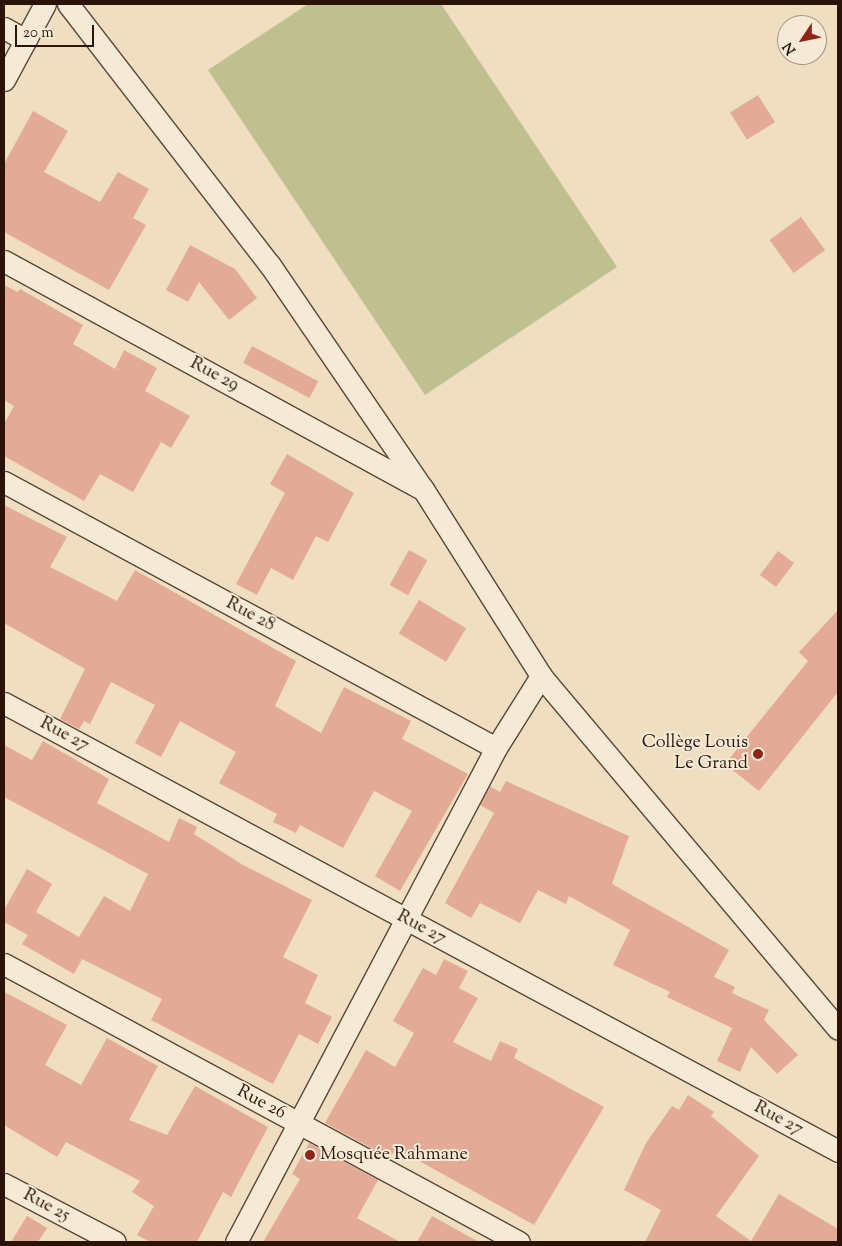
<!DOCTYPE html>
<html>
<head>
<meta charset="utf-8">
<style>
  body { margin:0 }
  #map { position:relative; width:842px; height:1246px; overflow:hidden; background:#f0dec0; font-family:"Sorts Mill Goudy",serif }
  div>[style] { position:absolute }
  .green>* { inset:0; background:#bec08f }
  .building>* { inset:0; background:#e3ab95; transform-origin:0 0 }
  .roads { filter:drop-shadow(1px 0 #5c4636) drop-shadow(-1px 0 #5c4636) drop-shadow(0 1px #5c4636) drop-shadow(0 -1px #5c4636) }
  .minor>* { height:21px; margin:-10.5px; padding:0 10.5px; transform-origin:10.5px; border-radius:10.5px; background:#f5ead6 }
  .dots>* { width:14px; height:14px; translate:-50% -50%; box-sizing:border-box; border:2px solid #f5ead6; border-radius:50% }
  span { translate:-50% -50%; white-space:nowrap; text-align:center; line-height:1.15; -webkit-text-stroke:4px #f5ead6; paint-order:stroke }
  .street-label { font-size:18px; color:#2b1308 }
  .poi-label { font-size:18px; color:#2b1308 }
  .right { translate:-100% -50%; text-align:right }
  .left { translate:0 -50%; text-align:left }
  .frame { position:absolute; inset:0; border:5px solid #2b1308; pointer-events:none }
  .north { position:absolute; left:777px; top:15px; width:50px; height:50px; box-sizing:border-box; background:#f5ead6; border:1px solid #a49484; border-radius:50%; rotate:236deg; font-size:14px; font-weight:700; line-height:20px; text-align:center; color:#2b1308 }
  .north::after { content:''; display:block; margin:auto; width:18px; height:22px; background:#8f2418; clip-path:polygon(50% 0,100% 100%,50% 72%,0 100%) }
  .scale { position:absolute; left:15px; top:25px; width:79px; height:22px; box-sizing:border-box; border:2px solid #2b1308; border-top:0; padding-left:6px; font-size:15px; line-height:18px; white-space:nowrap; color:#2b1308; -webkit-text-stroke:4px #f5ead6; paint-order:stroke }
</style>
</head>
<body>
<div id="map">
  <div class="green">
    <i style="clip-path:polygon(308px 4px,441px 4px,617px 267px,425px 395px,208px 70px)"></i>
  </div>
  <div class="building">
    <i style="left:758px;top:95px;width:32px;height:33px;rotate:58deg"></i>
    <i style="clip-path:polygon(33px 111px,68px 131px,44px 172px,100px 202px,118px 172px,149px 189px,133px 218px,146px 225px,109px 290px,4px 232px,4px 164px)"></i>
    <i style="left:801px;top:217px;width:41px;height:39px;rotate:54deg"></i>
    <i style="clip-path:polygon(190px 245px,235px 269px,257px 298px,229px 320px,199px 282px,188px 302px,166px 290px)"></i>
    <i style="clip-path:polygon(4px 285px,18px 292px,20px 289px,83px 325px,73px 344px,115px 369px,124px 350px,157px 368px,145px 391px,190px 416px,171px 448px,161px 442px,133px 492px,100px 474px,84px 501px,4px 456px,4px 424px,14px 406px,4px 400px)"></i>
    <i style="left:252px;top:346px;width:75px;height:19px;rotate:28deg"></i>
    <i style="clip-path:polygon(287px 454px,354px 493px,328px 542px,316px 536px,293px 580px,271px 568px,257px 595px,236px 584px,285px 493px,270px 484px)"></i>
    <i style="clip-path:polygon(4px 505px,67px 537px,50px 567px,117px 601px,135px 570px,296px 661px,275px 706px,321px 733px,344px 687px,411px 721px,402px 739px,468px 774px,400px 891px,375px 876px,412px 811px,374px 791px,343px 848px,300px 825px,296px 833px,273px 822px,277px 814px,219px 783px,236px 752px,180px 721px,161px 757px,135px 743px,155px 705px,111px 682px,90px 724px,84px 721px,79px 729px,60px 719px,85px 669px,4px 623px)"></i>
    <i style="left:409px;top:550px;width:21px;height:40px;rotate:29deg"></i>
    <i style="left:778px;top:551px;width:20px;height:30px;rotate:37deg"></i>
    <i style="left:419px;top:600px;width:55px;height:39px;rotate:31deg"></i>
    <i style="clip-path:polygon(838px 610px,838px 692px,759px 791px,725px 764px,808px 661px,799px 652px)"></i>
    <i style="clip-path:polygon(43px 741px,109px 779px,97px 803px,169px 842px,179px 818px,197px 827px,194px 834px,243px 865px,312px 900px,283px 957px,318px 975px,305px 1003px,332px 1017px,318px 1044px,299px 1034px,273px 1084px,151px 1020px,162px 999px,82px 959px,74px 974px,22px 944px,28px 935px,4px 922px,4px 910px,27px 869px,52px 884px,36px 912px,79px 937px,104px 896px,130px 911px,148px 874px,4px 797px,4px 745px,32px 760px)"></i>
    <i style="clip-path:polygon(506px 781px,629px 836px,612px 884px,729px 950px,714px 977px,735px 987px,732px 993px,769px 1010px,764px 1020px,798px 1055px,777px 1074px,751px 1047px,740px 1072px,717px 1061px,732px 1028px,667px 997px,670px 992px,613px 965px,630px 930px,569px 896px,566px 904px,538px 890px,520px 923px,480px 903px,471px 918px,445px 903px,494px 813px,480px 805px,490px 786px,500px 792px)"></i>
    <i style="clip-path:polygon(444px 959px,468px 971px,459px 988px,478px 998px,453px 1042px,491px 1061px,500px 1041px,518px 1049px,514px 1058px,604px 1107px,534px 1225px,396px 1148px,390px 1158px,325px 1123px,366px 1050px,395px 1067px,414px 1033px,393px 1021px,423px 968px,436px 975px)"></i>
    <i style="clip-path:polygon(4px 992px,67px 1025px,45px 1065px,81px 1085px,107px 1038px,158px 1066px,129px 1120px,167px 1135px,195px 1086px,268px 1127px,231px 1197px,223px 1192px,197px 1242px,150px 1242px,137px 1235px,154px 1206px,132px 1192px,140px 1181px,66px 1142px,57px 1157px,4px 1125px)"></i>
    <i style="clip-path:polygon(688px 1095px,714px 1112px,711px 1116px,759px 1156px,716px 1216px,751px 1241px,779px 1194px,838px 1229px,838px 1242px,645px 1242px,661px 1210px,624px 1190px,646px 1143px,672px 1106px,679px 1110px)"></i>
    <i style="clip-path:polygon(309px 1143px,378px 1180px,357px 1218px,400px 1242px,263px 1242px,300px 1179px,292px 1174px)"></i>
    <i style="clip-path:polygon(27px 1216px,47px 1228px,38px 1242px,11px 1242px)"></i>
    <i style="clip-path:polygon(432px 1216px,479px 1242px,417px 1242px)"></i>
  </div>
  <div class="roads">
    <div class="minor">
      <i style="left:68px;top:4px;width:330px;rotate:52.3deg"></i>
      <i style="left:270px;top:265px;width:271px;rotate:55.7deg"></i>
      <i style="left:423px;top:489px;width:221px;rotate:57.7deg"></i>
      <i style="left:541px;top:676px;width:461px;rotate:49.9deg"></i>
      <i style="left:4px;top:28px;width:25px;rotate:29deg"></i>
      <i style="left:4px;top:80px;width:86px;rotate:-61.7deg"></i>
      <i style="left:4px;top:261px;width:473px;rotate:28.6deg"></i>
      <i style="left:4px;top:482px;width:559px;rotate:28.4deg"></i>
      <i style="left:4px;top:703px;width:947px;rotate:28.24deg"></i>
      <i style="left:4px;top:964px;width:585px;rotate:28.36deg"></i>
      <i style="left:4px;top:1184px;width:125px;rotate:27.6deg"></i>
      <i style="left:236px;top:1242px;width:558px;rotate:-62.24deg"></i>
      <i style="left:496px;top:748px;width:85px;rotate:-58deg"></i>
    </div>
  </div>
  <div class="dots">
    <i style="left:758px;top:754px;background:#8f2418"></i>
    <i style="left:310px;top:1155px;background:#8f2418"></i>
  </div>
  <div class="street-label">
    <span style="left:214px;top:375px;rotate:28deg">Rue 29</span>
    <span style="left:250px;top:615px;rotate:28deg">Rue 28</span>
    <span style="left:64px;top:735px;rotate:28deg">Rue 27</span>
    <span style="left:421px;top:928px;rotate:28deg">Rue 27</span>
    <span style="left:261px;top:1103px;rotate:28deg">Rue 26</span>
    <span style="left:778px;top:1119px;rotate:28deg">Rue 27</span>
    <span style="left:46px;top:1206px;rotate:28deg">Rue 25</span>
  </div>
  <div class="poi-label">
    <span class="right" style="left:748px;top:754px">Collège Louis<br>Le Grand</span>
    <span class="left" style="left:320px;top:1155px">Mosquée Rahmane</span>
  </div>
  <div class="frame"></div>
  <div class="north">N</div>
  <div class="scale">20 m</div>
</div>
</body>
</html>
